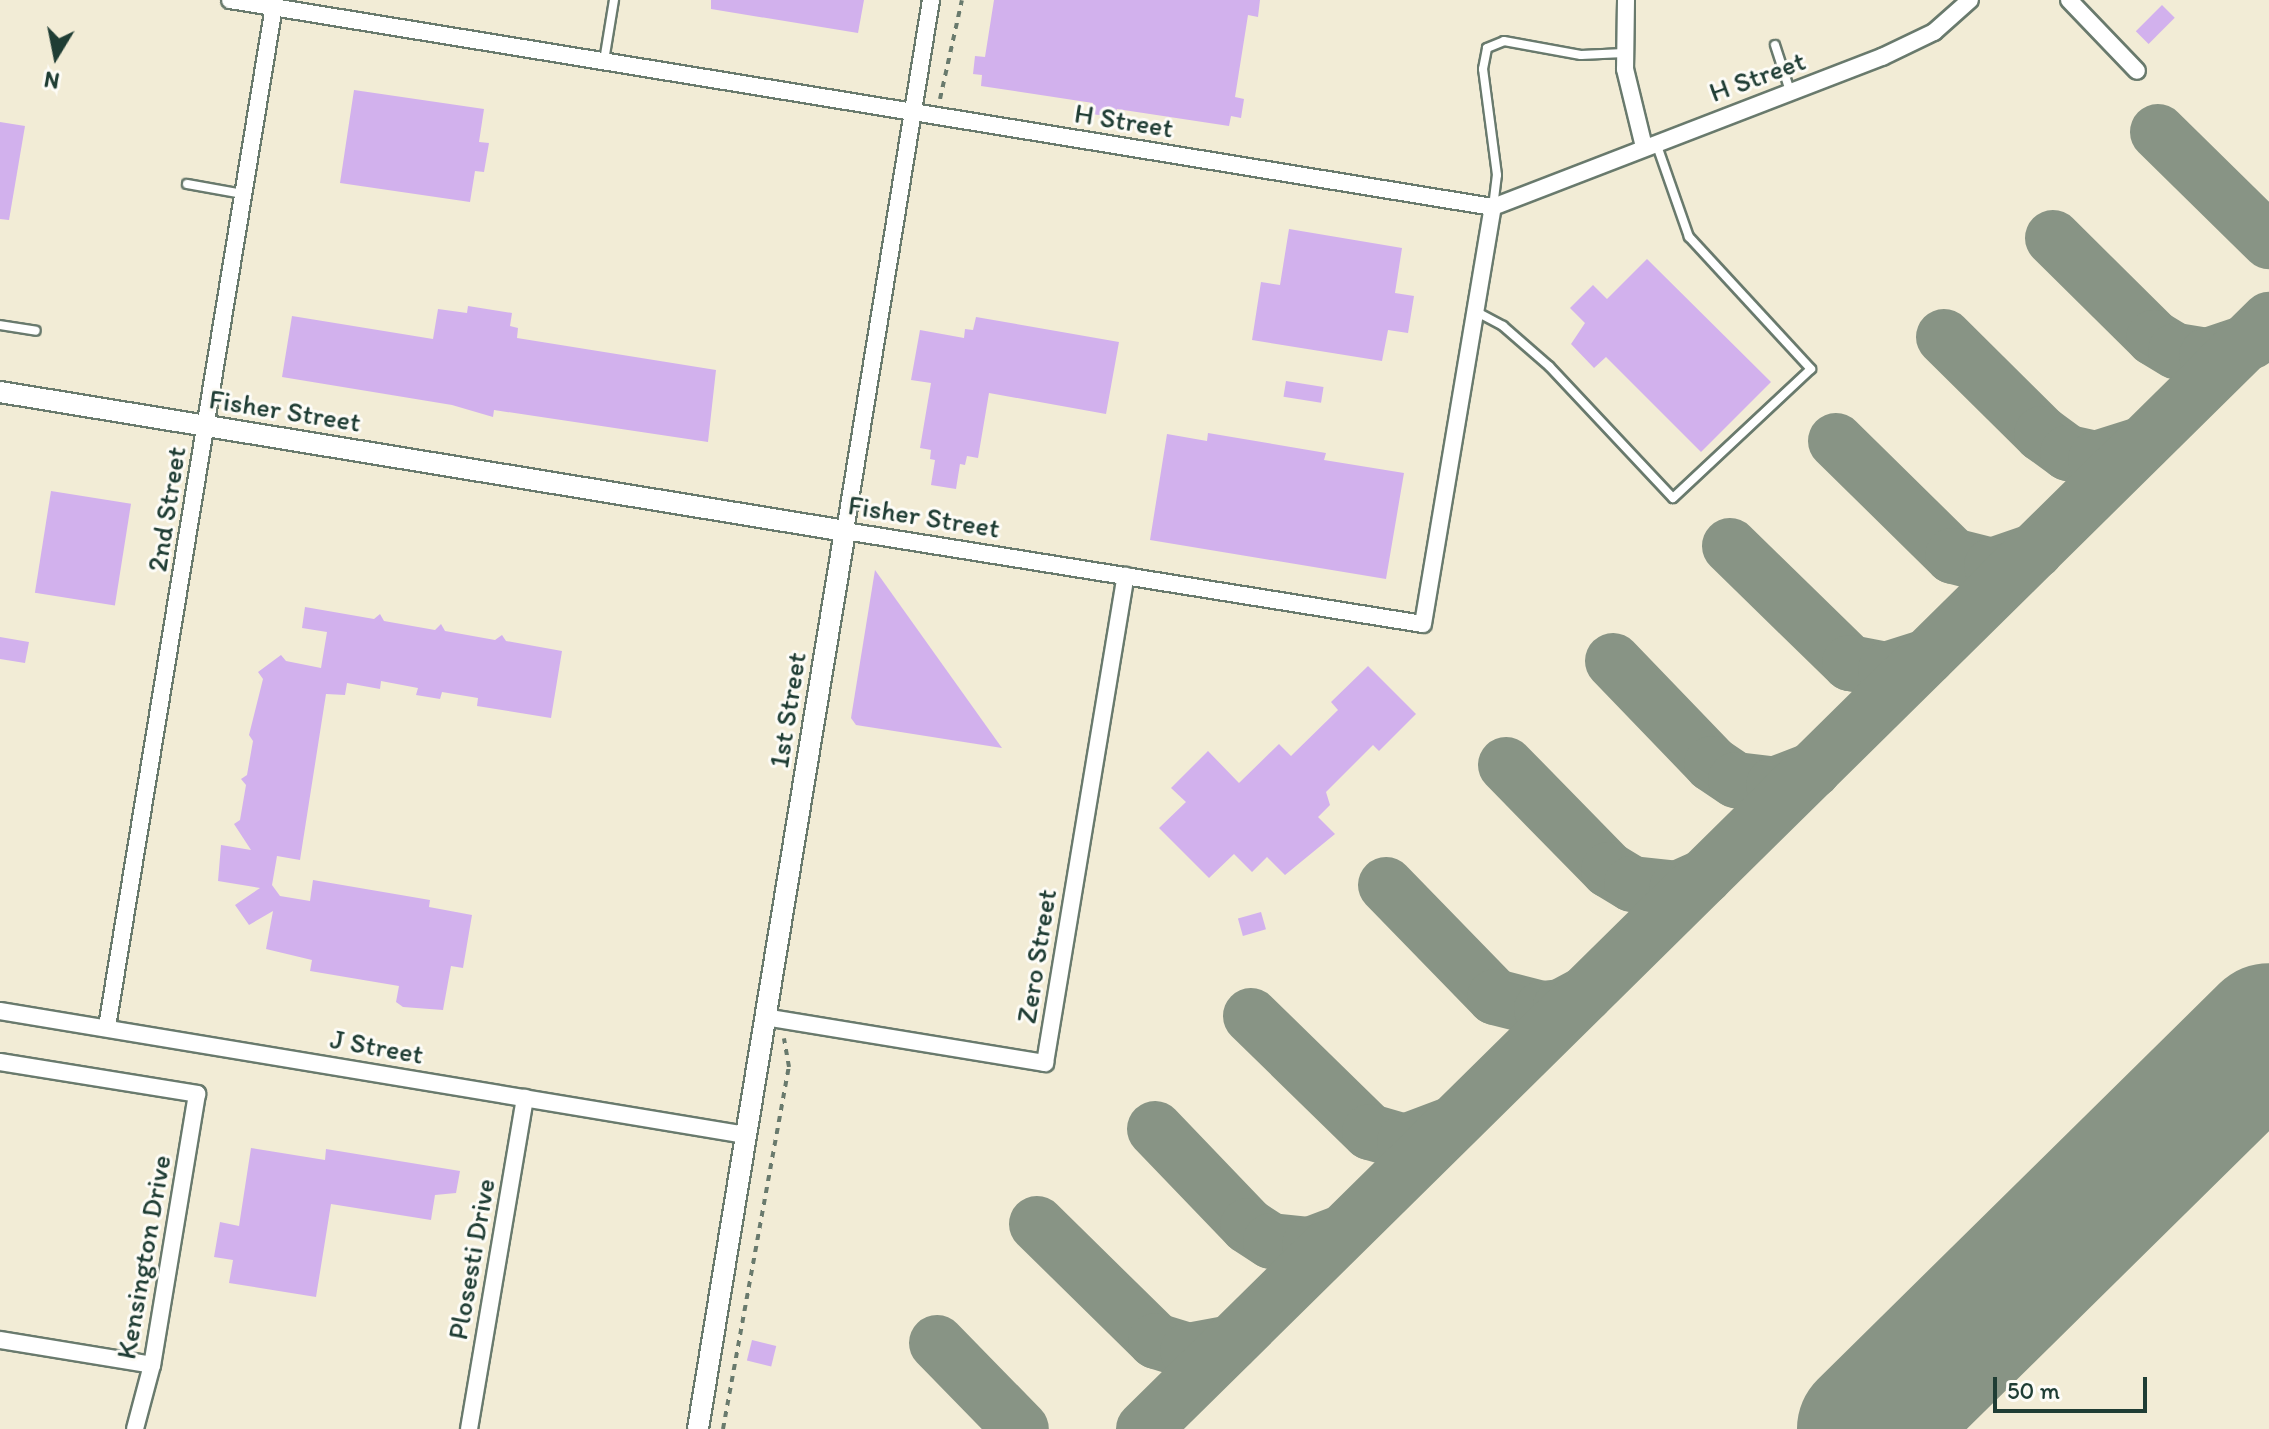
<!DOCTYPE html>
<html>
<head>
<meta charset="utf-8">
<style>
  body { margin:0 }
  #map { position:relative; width:2269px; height:1429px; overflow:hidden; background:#f2ecd6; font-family:Itim,sans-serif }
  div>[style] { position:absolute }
  .taxiway>* { height:56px; margin:-28px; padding:0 28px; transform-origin:28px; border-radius:28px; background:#889485 }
  .runway>* { height:140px; margin:-70px; padding:0 70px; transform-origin:70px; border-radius:70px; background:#889485 }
  .building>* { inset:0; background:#d2b1ed; transform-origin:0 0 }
  .path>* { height:4px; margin-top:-2px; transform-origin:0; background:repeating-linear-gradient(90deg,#697a6d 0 6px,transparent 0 12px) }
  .roads { filter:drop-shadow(2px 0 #697a6d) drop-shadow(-2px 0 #697a6d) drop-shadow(0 2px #697a6d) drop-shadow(0 -2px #697a6d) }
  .service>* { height:8px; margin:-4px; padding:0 4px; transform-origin:4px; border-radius:4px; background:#fff }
  .minor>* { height:16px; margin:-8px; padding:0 8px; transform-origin:8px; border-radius:8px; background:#fff }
  .tertiary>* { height:20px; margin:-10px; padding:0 10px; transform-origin:10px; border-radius:10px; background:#fff }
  span { translate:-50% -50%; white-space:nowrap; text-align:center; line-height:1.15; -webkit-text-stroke:6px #fdfcf7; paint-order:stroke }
  .street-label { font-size:28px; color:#1f3d34 }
  .north { position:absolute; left:16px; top:16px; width:80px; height:80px; -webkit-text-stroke:6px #fdfcf7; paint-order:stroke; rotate:190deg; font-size:22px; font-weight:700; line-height:32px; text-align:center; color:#1f3d34 }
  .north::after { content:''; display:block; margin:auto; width:28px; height:36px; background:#1f3d34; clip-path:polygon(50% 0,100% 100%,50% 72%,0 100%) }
  .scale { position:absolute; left:1993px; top:1377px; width:154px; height:36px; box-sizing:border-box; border:4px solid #1f3d34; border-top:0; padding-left:10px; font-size:24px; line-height:28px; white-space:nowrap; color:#1f3d34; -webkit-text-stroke:6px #fdfcf7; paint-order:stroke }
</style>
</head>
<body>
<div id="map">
  <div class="taxiway">
    <i style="left:2158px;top:132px;width:156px;rotate:44.5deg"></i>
    <i style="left:2053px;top:238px;width:142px;rotate:44.7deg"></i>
    <i style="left:2154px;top:338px;width:26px;rotate:31deg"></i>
    <i style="left:2176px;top:351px;width:31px;rotate:9deg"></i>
    <i style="left:2207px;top:356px;width:47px;rotate:-18.4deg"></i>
    <i style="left:1944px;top:337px;width:138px;rotate:44.7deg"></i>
    <i style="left:2042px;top:434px;width:32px;rotate:36deg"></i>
    <i style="left:2068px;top:453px;width:29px;rotate:12deg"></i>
    <i style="left:2096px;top:459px;width:49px;rotate:-17.7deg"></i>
    <i style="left:1836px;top:441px;width:164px;rotate:44.5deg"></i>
    <i style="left:1953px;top:556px;width:40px;rotate:14.4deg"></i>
    <i style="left:1992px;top:566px;width:46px;rotate:-19.2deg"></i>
    <i style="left:1730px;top:546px;width:168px;rotate:44.3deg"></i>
    <i style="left:1850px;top:663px;width:37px;rotate:11deg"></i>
    <i style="left:1886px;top:670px;width:43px;rotate:-17.6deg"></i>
    <i style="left:1613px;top:661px;width:143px;rotate:46.1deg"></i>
    <i style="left:1712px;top:764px;width:29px;rotate:34deg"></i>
    <i style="left:1736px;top:780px;width:38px;rotate:7deg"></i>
    <i style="left:1774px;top:785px;width:42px;rotate:-21deg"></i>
    <i style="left:1506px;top:765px;width:147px;rotate:45.6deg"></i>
    <i style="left:1609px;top:870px;width:27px;rotate:31deg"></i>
    <i style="left:1632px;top:884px;width:45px;rotate:6.3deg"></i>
    <i style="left:1677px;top:889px;width:30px;rotate:-24deg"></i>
    <i style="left:1386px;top:885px;width:156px;rotate:45.8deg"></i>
    <i style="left:1495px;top:997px;width:49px;rotate:14.3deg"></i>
    <i style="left:1542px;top:1009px;width:19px;rotate:-6deg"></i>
    <i style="left:1561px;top:1007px;width:27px;rotate:-28deg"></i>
    <i style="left:1251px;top:1016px;width:166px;rotate:44.3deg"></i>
    <i style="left:1370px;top:1132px;width:36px;rotate:16deg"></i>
    <i style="left:1405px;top:1142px;width:51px;rotate:-20.6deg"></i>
    <i style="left:1155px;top:1129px;width:134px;rotate:46.2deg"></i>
    <i style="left:1248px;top:1226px;width:27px;rotate:33deg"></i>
    <i style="left:1271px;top:1241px;width:39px;rotate:6deg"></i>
    <i style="left:1310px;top:1245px;width:34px;rotate:-21deg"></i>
    <i style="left:1037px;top:1224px;width:167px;rotate:44.5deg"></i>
    <i style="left:1156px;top:1341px;width:34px;rotate:17deg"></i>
    <i style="left:1188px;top:1351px;width:44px;rotate:-10.5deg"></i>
    <i style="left:937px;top:1343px;width:120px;rotate:45.7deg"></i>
    <i style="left:1144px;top:1429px;width:1580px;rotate:-44.59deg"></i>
  </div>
  <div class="runway">
    <i style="left:1867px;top:1429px;width:564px;rotate:-44.57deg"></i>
  </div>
  <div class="building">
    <i style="clip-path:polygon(711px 0,864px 0,858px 33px,711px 9px)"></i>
    <i style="clip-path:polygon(994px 0,1260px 0,1258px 17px,1248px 15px,1235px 97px,1244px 99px,1241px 118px,1231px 116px,1229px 126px,1117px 109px,1115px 117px,1091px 114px,1093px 103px,981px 86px,982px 75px,973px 74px,975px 56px,985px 57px)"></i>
    <i style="left:2162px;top:5px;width:18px;height:37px;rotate:45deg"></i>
    <i style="clip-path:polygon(354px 90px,484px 109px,479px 142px,489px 143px,484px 172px,475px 171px,470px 202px,340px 183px)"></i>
    <i style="clip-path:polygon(0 122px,25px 126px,9px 220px,0 219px)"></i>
    <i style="clip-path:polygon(1289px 229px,1402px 248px,1395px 293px,1414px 296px,1408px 333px,1388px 330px,1382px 361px,1252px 340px,1261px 282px,1280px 285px)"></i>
    <i style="clip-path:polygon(1647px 259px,1771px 382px,1701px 452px,1606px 357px,1594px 368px,1571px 344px,1585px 323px,1570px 308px,1593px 285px,1607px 299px)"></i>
    <i style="clip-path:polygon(468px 306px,512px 313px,510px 326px,518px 328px,517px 338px,716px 370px,708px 442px,494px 410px,493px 417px,452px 405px,282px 377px,292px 316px,433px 339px,438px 309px,467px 313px)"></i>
    <i style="clip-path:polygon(976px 317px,1119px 342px,1106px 414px,989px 393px,978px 458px,967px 456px,965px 465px,960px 464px,956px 489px,931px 485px,935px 460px,930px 459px,931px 450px,920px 448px,931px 383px,911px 380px,920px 330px,964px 338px,965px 329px,973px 330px)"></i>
    <i style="left:1286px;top:381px;width:38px;height:16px;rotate:9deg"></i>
    <i style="clip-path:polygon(1208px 433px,1326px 453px,1324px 460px,1404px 473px,1386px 579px,1150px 540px,1167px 434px,1207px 441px)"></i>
    <i style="left:51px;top:491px;width:81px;height:103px;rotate:9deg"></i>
    <i style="clip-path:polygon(875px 570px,1002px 748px,856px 725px,851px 718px)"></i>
    <i style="clip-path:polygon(305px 607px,374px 619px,380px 614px,384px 621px,435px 630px,441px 624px,445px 631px,495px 640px,502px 635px,506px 641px,562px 651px,551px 718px,477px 706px,478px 698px,442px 692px,440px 699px,416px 695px,418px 688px,381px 681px,380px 689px,347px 683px,345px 695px,326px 694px,300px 860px,277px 856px,272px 885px,280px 896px,310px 901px,313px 880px,430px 900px,429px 907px,472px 915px,463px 968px,451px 966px,443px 1010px,403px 1007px,396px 1002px,399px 986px,310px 971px,312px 960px,266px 949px,273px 911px,249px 925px,235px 905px,260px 888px,218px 881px,221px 845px,251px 850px,234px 824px,240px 820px,246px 785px,241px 779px,247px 775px,253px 741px,249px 735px,263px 679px,258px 672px,281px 655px,286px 661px,321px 668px,327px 632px,302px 628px)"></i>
    <i style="clip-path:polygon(0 637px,29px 642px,25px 663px,0 659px)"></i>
    <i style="clip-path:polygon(1368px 666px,1416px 714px,1379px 751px,1373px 745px,1326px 792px,1330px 805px,1318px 817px,1335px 834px,1285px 875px,1267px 857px,1252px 872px,1234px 854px,1209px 878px,1159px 828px,1186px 802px,1171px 788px,1208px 751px,1239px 783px,1279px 744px,1291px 756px,1338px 710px,1331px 702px)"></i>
    <i style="left:1261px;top:912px;width:18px;height:24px;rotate:74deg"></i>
    <i style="clip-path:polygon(251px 1148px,325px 1160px,326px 1149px,460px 1171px,456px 1193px,435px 1195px,431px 1220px,331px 1204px,316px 1297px,229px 1283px,233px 1260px,214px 1257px,220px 1222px,239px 1226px)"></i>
    <i style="left:752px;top:1340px;width:25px;height:21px;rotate:14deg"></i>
  </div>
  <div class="path">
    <i style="left:940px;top:99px;width:101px;rotate:-77.5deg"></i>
    <i style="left:723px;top:1429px;width:368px;rotate:-79.7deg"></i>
    <i style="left:789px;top:1067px;width:29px;rotate:-100deg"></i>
  </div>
  <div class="roads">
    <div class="service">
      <i style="left:1775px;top:45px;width:48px;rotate:71.9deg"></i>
      <i style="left:604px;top:61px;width:62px;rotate:-80.7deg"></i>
      <i style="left:187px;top:184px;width:57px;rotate:10.1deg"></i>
      <i style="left:1493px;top:207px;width:32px;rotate:-83deg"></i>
      <i style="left:1497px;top:175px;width:107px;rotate:-97.5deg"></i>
      <i style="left:1483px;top:69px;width:21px;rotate:-79deg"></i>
      <i style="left:1487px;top:48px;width:18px;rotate:-22deg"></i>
      <i style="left:1504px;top:41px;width:78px;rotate:10.3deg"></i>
      <i style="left:1581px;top:55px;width:43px;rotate:-2.7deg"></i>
      <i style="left:1475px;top:311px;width:32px;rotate:28deg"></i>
      <i style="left:1503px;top:326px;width:61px;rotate:41deg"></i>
      <i style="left:1549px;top:366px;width:181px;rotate:46.8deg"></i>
      <i style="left:1673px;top:498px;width:189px;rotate:-43.1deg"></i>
      <i style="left:1811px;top:369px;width:180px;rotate:-132.7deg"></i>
      <i style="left:1689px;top:237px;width:100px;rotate:-109.3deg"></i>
      <i style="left:0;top:325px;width:36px;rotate:9deg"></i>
    </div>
    <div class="minor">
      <i style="left:230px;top:0;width:1280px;rotate:9.31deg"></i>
      <i style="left:1493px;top:207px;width:417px;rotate:-21.1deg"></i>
      <i style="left:1882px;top:57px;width:58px;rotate:-25.7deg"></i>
      <i style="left:1934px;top:32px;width:48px;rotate:-41.6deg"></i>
      <i style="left:931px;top:0;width:538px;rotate:99.2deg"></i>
      <i style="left:845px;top:531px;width:585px;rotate:9.14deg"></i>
      <i style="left:1423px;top:624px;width:423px;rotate:-80.5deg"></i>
      <i style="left:1626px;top:0;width:69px;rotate:90.8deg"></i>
      <i style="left:1625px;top:69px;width:80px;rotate:76.3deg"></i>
      <i style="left:2069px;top:0;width:98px;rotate:46.2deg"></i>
      <i style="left:0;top:1011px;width:756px;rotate:9.44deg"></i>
      <i style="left:764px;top:1017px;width:285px;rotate:9.3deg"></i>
      <i style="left:1045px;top:1063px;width:494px;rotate:-80.6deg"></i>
      <i style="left:107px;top:1027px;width:1041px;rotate:-80.71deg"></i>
      <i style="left:0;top:1062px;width:200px;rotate:9.2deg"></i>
      <i style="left:197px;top:1094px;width:275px;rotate:99.4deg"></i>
      <i style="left:152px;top:1365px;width:66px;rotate:104.9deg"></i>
      <i style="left:0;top:1340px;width:154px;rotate:9.3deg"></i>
      <i style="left:469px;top:1429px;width:336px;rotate:-80.4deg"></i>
    </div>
    <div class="tertiary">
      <i style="left:0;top:392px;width:856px;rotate:9.34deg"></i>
      <i style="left:845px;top:531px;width:910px;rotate:99.3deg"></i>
    </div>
  </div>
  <div class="street-label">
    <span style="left:1757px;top:76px;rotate:-20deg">H Street</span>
    <span style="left:1124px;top:120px;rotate:9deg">H Street</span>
    <span style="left:285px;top:410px;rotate:9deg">Fisher Street</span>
    <span style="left:166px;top:509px;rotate:-81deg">2nd Street</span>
    <span style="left:924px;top:516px;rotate:9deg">Fisher Street</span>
    <span style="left:787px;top:710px;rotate:-81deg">1st Street</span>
    <span style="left:1036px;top:956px;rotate:-81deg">Zero Street</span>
    <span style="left:377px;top:1046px;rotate:10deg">J Street</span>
    <span style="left:143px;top:1257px;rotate:-80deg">Kensington Drive</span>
    <span style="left:471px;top:1259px;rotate:-80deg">Plosesti Drive</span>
  </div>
  <div class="north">N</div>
  <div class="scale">50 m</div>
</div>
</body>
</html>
